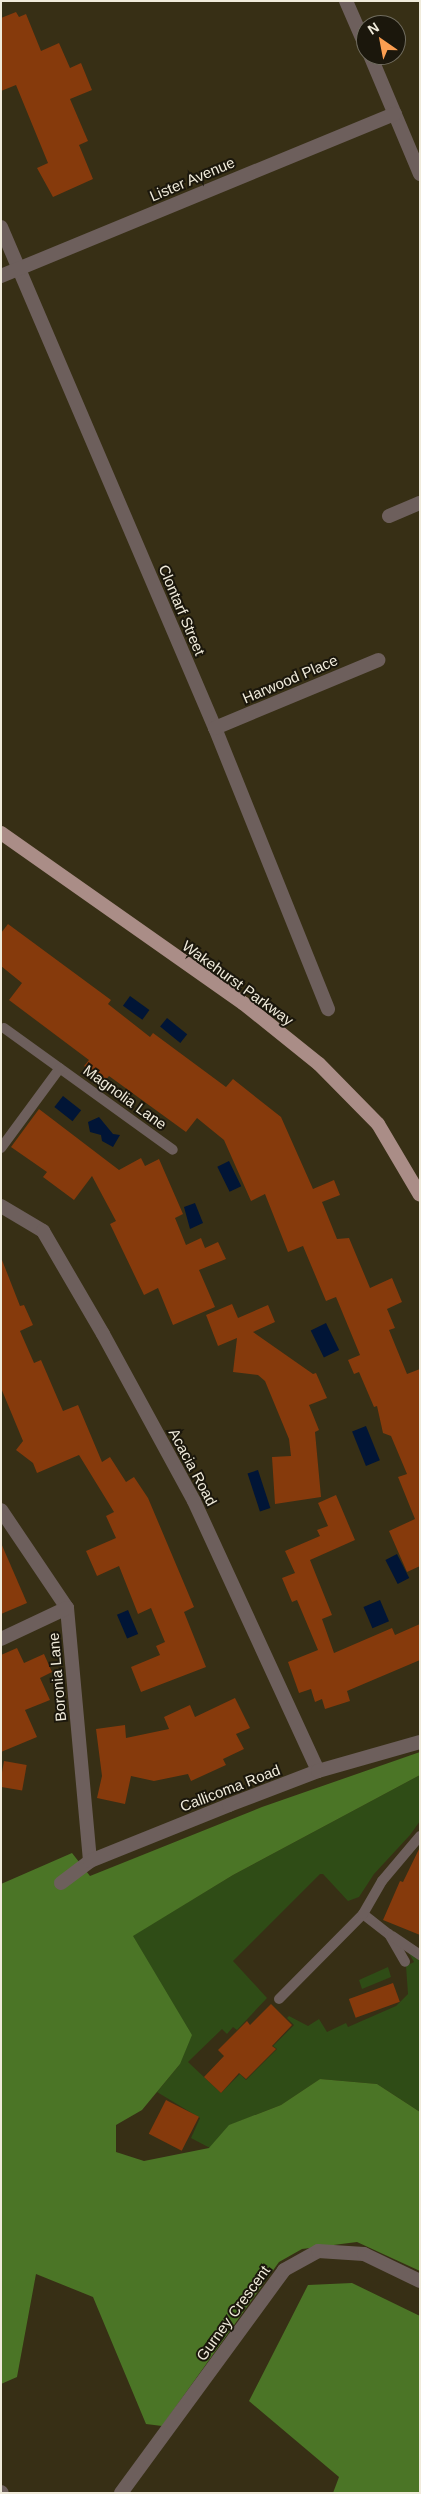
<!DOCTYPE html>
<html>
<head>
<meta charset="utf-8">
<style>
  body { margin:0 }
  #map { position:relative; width:421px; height:2494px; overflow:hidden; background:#372f15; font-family:Arial,sans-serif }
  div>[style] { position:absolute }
  .green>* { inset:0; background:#2f4c16 }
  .forest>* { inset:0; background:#4b7526 }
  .water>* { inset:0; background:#011536; transform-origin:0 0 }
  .building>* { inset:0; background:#863a0c; transform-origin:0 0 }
  .service>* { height:10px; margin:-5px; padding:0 5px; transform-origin:5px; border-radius:5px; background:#6d5f5c }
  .minor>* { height:14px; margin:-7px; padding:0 7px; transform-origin:7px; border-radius:7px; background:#6d5f5c }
  .primary>* { height:14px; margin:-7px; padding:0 7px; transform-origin:7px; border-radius:7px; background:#aa8d87 }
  span { translate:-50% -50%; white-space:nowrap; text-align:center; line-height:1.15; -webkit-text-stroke:4px #1b170c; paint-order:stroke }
  .street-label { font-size:15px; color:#f0ebdb }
  .frame { position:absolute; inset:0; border:2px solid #f0ebdb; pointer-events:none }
  .north { position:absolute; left:356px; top:15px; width:50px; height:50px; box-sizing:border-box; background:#1b170c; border:1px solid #706c5f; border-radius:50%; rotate:327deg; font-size:14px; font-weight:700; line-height:20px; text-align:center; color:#f0ebdb }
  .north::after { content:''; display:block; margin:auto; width:18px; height:22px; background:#fb9e51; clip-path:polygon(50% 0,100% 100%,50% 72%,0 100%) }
</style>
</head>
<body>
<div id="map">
  <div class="green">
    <i style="clip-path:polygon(420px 1775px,420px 1821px,410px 1835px,374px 1874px,359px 1897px,348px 1901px,323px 1874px,320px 1874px,233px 1961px,267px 1998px,237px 2030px,233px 2027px,227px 2034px,222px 2029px,188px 2062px,221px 2093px,240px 2074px,246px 2080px,277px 2049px,273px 2046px,294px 2025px,287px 2018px,289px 2016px,308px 2026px,319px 2019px,327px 2032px,346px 2023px,348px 2027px,396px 2006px,408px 1994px,406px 1966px,414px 1962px,407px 1950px,420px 1960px,420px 2112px,377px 2084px,320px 2079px,281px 2105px,230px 2125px,210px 2148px,191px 2138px,200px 2118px,157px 2092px,180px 2064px,132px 1936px,233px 1875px)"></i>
    <i style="clip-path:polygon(388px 1967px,391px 1977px,362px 1989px,359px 1980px)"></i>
  </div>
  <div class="forest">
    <i style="clip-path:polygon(420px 1752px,420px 1775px,233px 1875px,133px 1936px,192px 2035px,180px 2064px,142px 2110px,116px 2125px,116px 2152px,144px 2161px,209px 2148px,229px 2125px,281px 2105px,320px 2079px,377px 2084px,420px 2112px,420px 2271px,357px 2242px,302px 2249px,279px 2262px,162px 2426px,146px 2424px,93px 2297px,36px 2274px,17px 2377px,1px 2384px,1px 1884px,72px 1853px,90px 1876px,262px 1807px)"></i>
    <i style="clip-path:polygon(352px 2283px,420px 2316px,420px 2493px,333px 2493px,339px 2477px,249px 2401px,308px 2285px)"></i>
  </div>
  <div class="water">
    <i style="left:130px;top:996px;width:24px;height:12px;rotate:36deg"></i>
    <i style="left:167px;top:1018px;width:26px;height:11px;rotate:39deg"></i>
    <i style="left:63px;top:1096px;width:23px;height:14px;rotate:38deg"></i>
    <i style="clip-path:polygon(99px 1117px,113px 1134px,120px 1135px,113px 1147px,102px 1141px,101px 1135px,90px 1132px,88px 1122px)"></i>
    <i style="left:229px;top:1161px;width:28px;height:13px;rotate:64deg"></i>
    <i style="clip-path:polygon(195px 1203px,203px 1223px,190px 1229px,184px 1207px)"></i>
    <i style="left:326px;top:1323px;width:30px;height:17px;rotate:64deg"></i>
    <i style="left:366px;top:1426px;width:37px;height:15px;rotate:68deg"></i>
    <i style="left:258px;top:1470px;width:40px;height:11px;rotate:72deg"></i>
    <i style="left:397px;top:1554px;width:27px;height:13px;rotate:63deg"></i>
    <i style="left:380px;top:1600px;width:23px;height:18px;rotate:67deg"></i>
    <i style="left:128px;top:1610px;width:26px;height:12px;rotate:67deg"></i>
  </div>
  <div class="building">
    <i style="clip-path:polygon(16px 12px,19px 17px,26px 14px,41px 51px,59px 43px,70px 68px,81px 63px,92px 90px,70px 99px,88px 141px,79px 145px,93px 179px,53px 197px,37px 168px,48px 163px,16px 85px,1px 91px,1px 18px)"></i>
    <i style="clip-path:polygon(8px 924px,111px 1000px,108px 1004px,150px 1037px,153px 1033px,226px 1087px,233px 1079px,281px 1117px,313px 1189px,334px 1180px,340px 1195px,322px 1202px,337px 1239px,349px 1238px,370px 1288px,392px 1278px,402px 1302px,387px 1309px,395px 1328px,389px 1330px,407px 1374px,420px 1369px,420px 1566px,407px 1572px,389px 1531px,415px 1519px,398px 1477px,407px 1474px,391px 1436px,383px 1433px,377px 1406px,374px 1407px,359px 1372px,354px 1374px,348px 1360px,360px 1355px,336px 1297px,326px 1301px,303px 1246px,288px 1252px,265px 1194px,251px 1201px,224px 1140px,197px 1118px,186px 1132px,109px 1076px,105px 1081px,84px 1066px,89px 1060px,9px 1000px,22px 983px,1px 966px,1px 933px)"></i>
    <i style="clip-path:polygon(39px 1109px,119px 1170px,141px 1158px,145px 1166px,159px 1159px,183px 1214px,175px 1218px,186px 1245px,201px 1238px,205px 1248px,218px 1242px,226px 1259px,199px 1270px,215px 1307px,173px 1325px,158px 1288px,144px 1295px,110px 1224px,116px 1221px,92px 1176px,74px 1200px,43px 1177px,47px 1172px,11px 1147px)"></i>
    <i style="clip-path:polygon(2px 1260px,20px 1306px,24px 1305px,33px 1325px,20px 1331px,34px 1363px,41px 1360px,63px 1411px,78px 1405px,102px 1462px,110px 1457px,126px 1482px,134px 1477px,148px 1498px,194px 1607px,184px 1612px,206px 1667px,141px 1692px,131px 1667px,160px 1655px,156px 1646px,165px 1642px,151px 1608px,138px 1614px,119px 1566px,97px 1576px,86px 1551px,116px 1538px,106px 1516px,114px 1512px,79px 1455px,37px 1473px,33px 1463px,16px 1450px,23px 1441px,1px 1388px)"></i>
    <i style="clip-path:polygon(232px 1304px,238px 1318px,268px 1305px,275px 1322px,253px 1332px,313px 1374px,316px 1373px,327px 1398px,309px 1405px,319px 1430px,315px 1432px,321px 1497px,275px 1504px,272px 1457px,291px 1456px,289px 1439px,265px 1381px,258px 1375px,233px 1372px,237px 1338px,218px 1346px,206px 1315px)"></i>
    <i style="clip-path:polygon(336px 1495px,355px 1540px,310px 1560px,332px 1615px,322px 1619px,334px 1653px,392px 1628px,395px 1635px,420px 1624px,420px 1660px,347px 1691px,350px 1701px,325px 1709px,322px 1699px,315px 1702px,311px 1689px,299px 1693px,288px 1662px,318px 1650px,297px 1600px,292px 1602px,282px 1578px,295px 1573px,285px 1551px,320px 1536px,317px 1530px,328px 1526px,318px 1503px)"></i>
    <i style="clip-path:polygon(1px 1543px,27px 1603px,1px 1614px)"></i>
    <i style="clip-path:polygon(17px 1648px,24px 1663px,44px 1654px,52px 1672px,40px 1678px,50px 1700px,25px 1710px,37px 1737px,1px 1752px,1px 1655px)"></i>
    <i style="clip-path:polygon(235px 1698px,250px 1728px,236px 1734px,244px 1749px,223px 1759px,226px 1765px,191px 1781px,188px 1774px,154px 1781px,131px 1776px,125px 1804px,97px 1798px,102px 1776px,96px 1729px,125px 1725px,126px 1738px,169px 1729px,164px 1717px,190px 1705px,195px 1717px)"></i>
    <i style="left:4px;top:1761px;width:23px;height:26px;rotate:10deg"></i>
    <i style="clip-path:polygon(420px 1847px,420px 1935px,383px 1920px,400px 1881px,403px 1882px)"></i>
    <i style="left:393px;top:1983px;width:20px;height:47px;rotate:70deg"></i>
    <i style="clip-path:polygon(271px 2004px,292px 2025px,272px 2046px,276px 2049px,246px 2079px,239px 2073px,221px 2093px,204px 2077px,224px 2056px,218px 2050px,247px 2021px,250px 2025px)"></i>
    <i style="left:166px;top:2100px;width:37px;height:38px;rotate:27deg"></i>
  </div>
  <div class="service">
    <i style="left:4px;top:1028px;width:208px;rotate:35.8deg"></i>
    <i style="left:1px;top:1148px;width:99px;rotate:-53.6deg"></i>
    <i style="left:363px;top:1914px;width:33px;rotate:38deg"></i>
    <i style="left:389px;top:1934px;width:32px;rotate:60deg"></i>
    <i style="left:392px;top:1936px;width:34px;rotate:34deg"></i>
    <i style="left:279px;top:1999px;width:120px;rotate:-45.3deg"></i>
    <i style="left:363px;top:1914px;width:38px;rotate:-60deg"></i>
    <i style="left:382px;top:1881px;width:59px;rotate:-49.8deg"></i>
  </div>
  <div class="minor">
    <i style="left:346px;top:1px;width:50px;rotate:66.5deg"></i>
    <i style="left:370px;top:55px;width:129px;rotate:67.2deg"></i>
    <i style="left:1px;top:227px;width:545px;rotate:66.87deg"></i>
    <i style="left:215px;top:728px;width:303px;rotate:68.1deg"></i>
    <i style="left:1px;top:276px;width:426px;rotate:-22.4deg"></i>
    <i style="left:389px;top:516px;width:34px;rotate:-23deg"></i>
    <i style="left:215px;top:728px;width:177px;rotate:-22.6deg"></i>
    <i style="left:1px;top:1206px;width:49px;rotate:30.8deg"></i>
    <i style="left:43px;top:1231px;width:119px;rotate:59.8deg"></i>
    <i style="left:103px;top:1334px;width:190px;rotate:61.4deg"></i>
    <i style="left:194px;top:1501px;width:297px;rotate:65.3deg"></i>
    <i style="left:1px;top:1510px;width:118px;rotate:56deg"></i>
    <i style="left:67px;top:1608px;width:254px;rotate:84.8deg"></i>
    <i style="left:1px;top:1639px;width:73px;rotate:-25.2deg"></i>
    <i style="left:61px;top:1883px;width:36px;rotate:-37deg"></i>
    <i style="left:90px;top:1861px;width:150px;rotate:-21.9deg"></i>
    <i style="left:229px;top:1805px;width:95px;rotate:-20.9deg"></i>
    <i style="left:318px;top:1771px;width:106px;rotate:-15.9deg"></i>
    <i style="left:1px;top:2492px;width:1px;rotate:45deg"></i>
    <i style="left:121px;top:2493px;width:276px;rotate:-53.8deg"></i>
    <i style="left:284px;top:2270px;width:39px;rotate:-29deg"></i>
    <i style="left:318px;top:2251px;width:46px;rotate:3.7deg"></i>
    <i style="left:364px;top:2254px;width:62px;rotate:25.7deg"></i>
  </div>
  <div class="primary">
    <i style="left:1px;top:833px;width:296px;rotate:35.1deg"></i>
    <i style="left:243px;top:1003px;width:97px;rotate:38.8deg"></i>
    <i style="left:319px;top:1064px;width:84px;rotate:45.5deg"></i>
    <i style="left:378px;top:1124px;width:82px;rotate:59.4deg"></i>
  </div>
  <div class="street-label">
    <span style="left:192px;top:179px;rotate:-23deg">Lister Avenue</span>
    <span style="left:182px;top:610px;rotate:67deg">Clontarf Street</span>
    <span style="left:290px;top:679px;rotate:-23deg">Harwood Place</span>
    <span style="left:238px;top:983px;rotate:36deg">Wakehurst Parkway</span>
    <span style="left:125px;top:1097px;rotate:36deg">Magnolia Lane</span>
    <span style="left:193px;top:1467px;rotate:62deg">Acacia Road</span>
    <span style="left:57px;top:1677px;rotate:-95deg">Boronia Lane</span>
    <span style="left:230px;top:1788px;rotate:-21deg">Callicoma Road</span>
    <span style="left:233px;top:2313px;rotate:-54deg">Gurney Crescent</span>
  </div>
  <div class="frame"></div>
  <div class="north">N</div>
</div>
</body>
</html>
